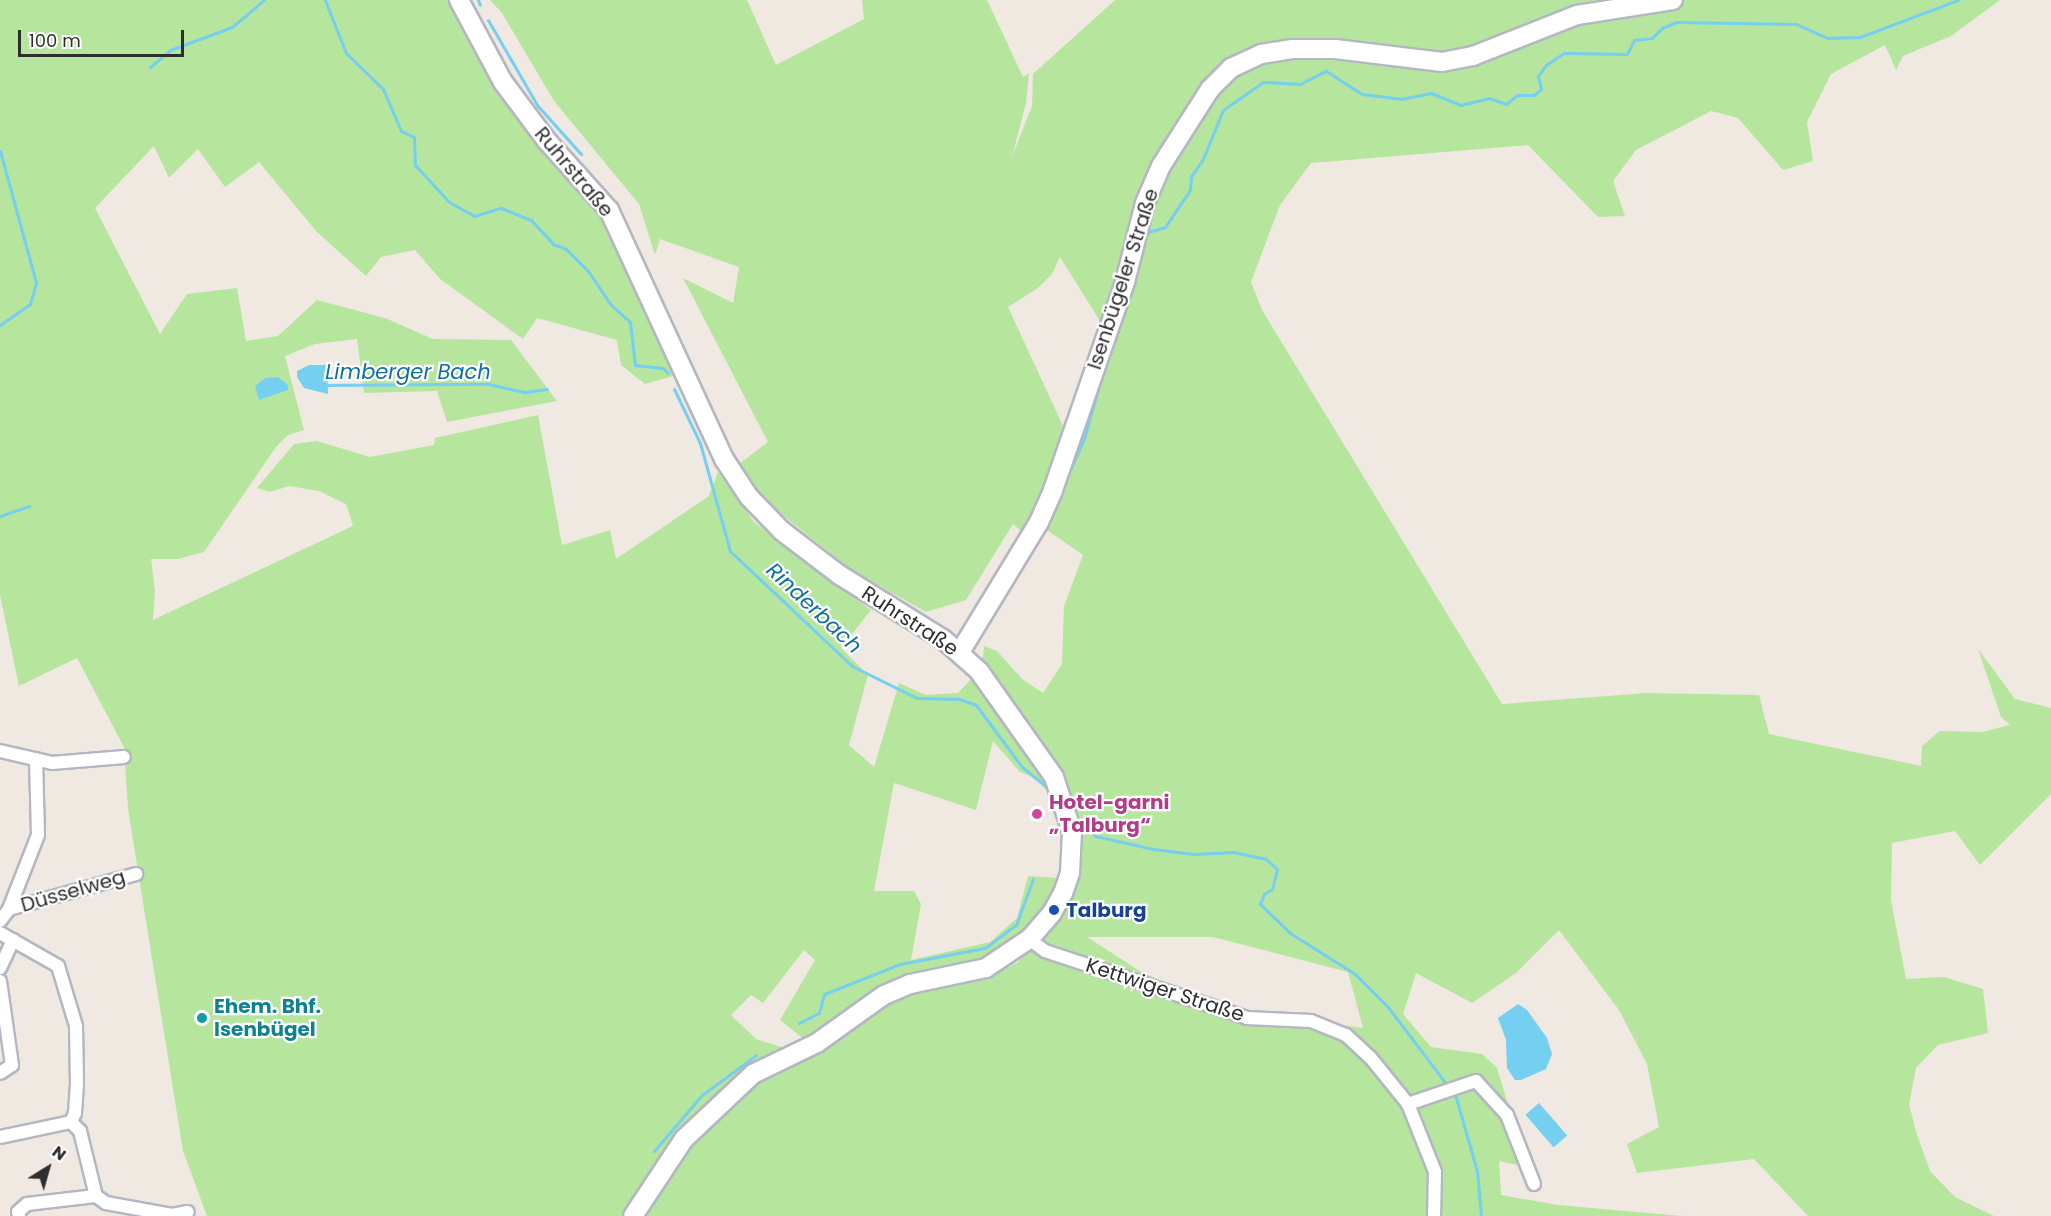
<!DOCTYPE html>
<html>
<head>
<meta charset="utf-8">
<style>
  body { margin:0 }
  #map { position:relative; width:2051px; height:1216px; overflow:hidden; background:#efe9e1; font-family:Poppins,sans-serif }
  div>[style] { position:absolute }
  .green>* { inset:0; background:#b6e59e }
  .water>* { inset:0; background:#75cff0; transform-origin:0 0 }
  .stream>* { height:3px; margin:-1.5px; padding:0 1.5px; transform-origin:1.5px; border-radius:1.5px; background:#75cff0 }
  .roads { filter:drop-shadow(2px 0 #b4b7c1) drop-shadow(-2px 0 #b4b7c1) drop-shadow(0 2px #b4b7c1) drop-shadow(0 -2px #b4b7c1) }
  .street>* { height:12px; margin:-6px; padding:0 6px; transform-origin:6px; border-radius:6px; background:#fff }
  .secondary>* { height:18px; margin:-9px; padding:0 9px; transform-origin:9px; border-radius:9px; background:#fff }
  .dots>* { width:16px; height:16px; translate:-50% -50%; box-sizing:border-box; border:3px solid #fff; border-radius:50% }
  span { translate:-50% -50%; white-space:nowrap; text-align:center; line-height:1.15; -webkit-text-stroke:4.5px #fff; paint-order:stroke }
  .street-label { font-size:20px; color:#2e2e2e }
  .hotel-label { font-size:20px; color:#b23c85; font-weight:700 }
  .left { translate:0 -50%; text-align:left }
  .transit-label { font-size:20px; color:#164399; font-weight:700 }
  .culture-label { font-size:20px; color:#0d838f; font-weight:700 }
  .water-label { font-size:21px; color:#0d6fa3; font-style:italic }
  .north { position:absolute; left:18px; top:1138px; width:60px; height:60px; -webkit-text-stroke:4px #fff; paint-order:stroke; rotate:37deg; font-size:16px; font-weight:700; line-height:24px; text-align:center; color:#2e2e2e }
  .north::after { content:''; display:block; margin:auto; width:21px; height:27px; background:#2e2e2e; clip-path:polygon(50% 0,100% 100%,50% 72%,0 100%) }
  .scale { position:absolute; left:18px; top:30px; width:166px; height:27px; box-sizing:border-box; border:3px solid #2e2e2e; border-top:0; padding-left:8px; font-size:18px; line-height:21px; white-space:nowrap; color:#2e2e2e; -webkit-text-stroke:4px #fff; paint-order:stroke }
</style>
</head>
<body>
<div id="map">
  <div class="green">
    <i style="clip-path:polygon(0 0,453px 0,616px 236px,677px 375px,645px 384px,621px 365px,617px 340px,537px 318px,523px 339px,440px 279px,415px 250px,381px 257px,366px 276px,317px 232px,259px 162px,225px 187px,198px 149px,169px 178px,154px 146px,95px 208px,160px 334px,187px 294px,237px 288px,246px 341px,278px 336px,317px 300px,385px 318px,433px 339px,511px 340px,557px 401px,447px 422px,437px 391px,364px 393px,357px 339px,315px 344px,285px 356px,304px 430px,288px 435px,276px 447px,204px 552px,178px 559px,151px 559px,155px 591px,153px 620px,353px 526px,346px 504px,319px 491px,289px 486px,270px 492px,257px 488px,294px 444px,317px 441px,370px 457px,434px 445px,435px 438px,538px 415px,562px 545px,610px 530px,616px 559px,709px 496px,718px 472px,754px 522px,871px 610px,841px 648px,868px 675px,849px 745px,874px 767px,899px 683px,926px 695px,958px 693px,972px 678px,1025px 749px,1057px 801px,1035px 778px,1020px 772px,993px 741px,976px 810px,894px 783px,874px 891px,914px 891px,921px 904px,911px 960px,990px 942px,1017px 918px,1028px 876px,1060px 878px,1044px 908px,1022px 933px,985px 959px,843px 1016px,805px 1040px,780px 1020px,815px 960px,804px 950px,763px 1003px,751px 995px,731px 1015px,756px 1039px,788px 1049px,722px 1091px,667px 1146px,625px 1216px,207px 1216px,183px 1151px,128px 809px,124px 747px,77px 658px,19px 686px,0 595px)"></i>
    <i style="clip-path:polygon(evenodd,490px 0,747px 0,776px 65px,864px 19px,862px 0,987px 0,1023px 77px,1029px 73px,1026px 103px,1012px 157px,1032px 106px,1033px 74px,1115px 0,2000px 0,1951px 36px,1903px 56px,1896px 70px,1885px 45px,1831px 74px,1807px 122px,1813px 161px,1783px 170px,1738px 118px,1711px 111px,1636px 150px,1613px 181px,1625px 216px,1598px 217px,1528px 145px,1311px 163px,1280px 205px,1251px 282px,1262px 310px,1502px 704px,1646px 693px,1759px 695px,1769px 734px,1921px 766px,1922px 746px,1940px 731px,1982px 732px,2010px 725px,2001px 717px,1978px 649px,2015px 699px,2051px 708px,2051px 794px,1980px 865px,1955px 831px,1892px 843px,1891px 900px,1906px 979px,1944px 977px,1983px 989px,1988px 1033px,1938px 1045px,1916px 1068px,1909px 1104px,1917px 1135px,1930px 1171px,1955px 1197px,1994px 1216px,1808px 1216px,1754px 1159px,1637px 1173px,1627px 1144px,1659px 1127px,1647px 1064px,1619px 1010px,1559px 930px,1516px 973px,1472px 1003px,1416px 973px,1403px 1014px,1431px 1047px,1482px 1054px,1497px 1068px,1527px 1167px,1499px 1161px,1501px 1195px,1558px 1205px,1682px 1216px,641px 1216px,695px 1140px,757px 1083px,823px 1050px,886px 1004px,913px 992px,994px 975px,1017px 963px,1043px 935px,1078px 821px,1072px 798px,1060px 774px,982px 666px,984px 646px,997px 651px,1022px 679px,1043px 693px,1062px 664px,1064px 606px,1083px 555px,1044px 528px,1020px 530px,1013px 524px,966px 600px,926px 612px,853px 571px,765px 501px,739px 464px,768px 442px,683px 278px,733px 303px,739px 267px,660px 239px,655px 255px,639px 204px,554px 101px,502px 13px,490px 0,1060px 257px,1103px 326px,1063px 426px,1008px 307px,1038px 288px,1052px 274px,1060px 257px,490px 0,1087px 937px,1213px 937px,1348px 972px,1363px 1028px,1224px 1008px,1143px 973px,1087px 937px)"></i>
  </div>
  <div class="water">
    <i style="clip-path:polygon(309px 365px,327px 365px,328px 394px,304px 388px,297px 377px,297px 371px)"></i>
    <i style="clip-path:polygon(278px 377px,288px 385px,288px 390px,259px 400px,255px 386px,265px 378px)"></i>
    <i style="clip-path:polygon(1518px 1004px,1527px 1010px,1547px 1038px,1552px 1054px,1546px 1069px,1521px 1080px,1515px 1080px,1507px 1068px,1506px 1040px,1498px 1018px)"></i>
    <i style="left:1539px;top:1103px;width:43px;height:18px;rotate:49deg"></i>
  </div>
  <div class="stream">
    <i style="left:325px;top:0;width:57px;rotate:68.4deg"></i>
    <i style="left:346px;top:53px;width:52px;rotate:44.2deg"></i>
    <i style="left:383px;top:89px;width:46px;rotate:66.8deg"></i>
    <i style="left:401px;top:131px;width:14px;rotate:25deg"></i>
    <i style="left:414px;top:137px;width:28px;rotate:88deg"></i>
    <i style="left:415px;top:165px;width:50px;rotate:47.4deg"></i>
    <i style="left:449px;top:202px;width:29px;rotate:29deg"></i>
    <i style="left:474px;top:216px;width:28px;rotate:-17deg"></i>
    <i style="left:501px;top:208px;width:32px;rotate:22deg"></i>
    <i style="left:531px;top:220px;width:33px;rotate:47deg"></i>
    <i style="left:553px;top:244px;width:14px;rotate:21deg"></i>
    <i style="left:566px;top:249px;width:31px;rotate:45deg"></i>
    <i style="left:588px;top:271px;width:40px;rotate:56deg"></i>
    <i style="left:610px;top:304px;width:27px;rotate:42deg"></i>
    <i style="left:630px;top:322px;width:43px;rotate:83.4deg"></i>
    <i style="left:635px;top:365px;width:28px;rotate:6deg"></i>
    <i style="left:663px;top:368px;width:7px;rotate:45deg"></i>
    <i style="left:478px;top:0;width:5px;rotate:68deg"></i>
    <i style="left:488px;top:20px;width:98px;rotate:60deg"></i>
    <i style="left:537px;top:105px;width:66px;rotate:48.1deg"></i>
    <i style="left:150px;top:67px;width:26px;rotate:-40deg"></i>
    <i style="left:170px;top:50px;width:66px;rotate:-20.4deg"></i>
    <i style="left:232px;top:27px;width:42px;rotate:-40.2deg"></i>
    <i style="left:0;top:151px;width:137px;rotate:74.7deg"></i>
    <i style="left:36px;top:283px;width:22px;rotate:106deg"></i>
    <i style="left:30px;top:304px;width:37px;rotate:145deg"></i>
    <i style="left:1145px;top:237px;width:6px;rotate:-59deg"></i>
    <i style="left:1148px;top:232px;width:18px;rotate:-16deg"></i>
    <i style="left:1165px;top:227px;width:45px;rotate:-56deg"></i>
    <i style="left:1190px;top:190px;width:14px;rotate:-86deg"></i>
    <i style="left:1191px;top:176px;width:19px;rotate:-54deg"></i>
    <i style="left:1202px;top:161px;width:55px;rotate:-67.6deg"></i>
    <i style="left:1223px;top:110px;width:49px;rotate:-35deg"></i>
    <i style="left:1263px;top:82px;width:37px;rotate:3deg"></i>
    <i style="left:1300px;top:84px;width:29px;rotate:-27deg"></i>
    <i style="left:1326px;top:71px;width:43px;rotate:32.6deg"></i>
    <i style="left:1362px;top:94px;width:39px;rotate:7deg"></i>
    <i style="left:1401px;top:99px;width:31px;rotate:-11deg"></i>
    <i style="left:1431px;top:93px;width:32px;rotate:22deg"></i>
    <i style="left:1461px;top:105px;width:29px;rotate:-14deg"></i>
    <i style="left:1489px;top:98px;width:18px;rotate:19deg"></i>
    <i style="left:1506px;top:104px;width:14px;rotate:-39deg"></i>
    <i style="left:1517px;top:95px;width:17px"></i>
    <i style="left:1534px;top:95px;width:9px;rotate:-41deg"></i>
    <i style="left:1541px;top:89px;width:13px;rotate:-103deg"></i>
    <i style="left:1538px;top:76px;width:14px;rotate:-54deg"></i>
    <i style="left:1546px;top:65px;width:22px;rotate:-34deg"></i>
    <i style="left:1564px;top:53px;width:63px;rotate:0.9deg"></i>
    <i style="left:1627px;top:54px;width:16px;rotate:-63deg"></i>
    <i style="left:1634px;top:40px;width:18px;rotate:-6deg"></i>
    <i style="left:1652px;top:38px;width:14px;rotate:-45deg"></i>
    <i style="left:1662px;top:28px;width:16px;rotate:-22deg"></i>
    <i style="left:1677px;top:22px;width:119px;rotate:1deg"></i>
    <i style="left:1796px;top:24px;width:35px;rotate:24deg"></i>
    <i style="left:1828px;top:38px;width:32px;rotate:-2deg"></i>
    <i style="left:1860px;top:37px;width:105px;rotate:-20.7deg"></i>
    <i style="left:1107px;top:360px;width:63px;rotate:-70.4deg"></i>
    <i style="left:327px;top:385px;width:162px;rotate:-0.4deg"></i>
    <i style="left:489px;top:384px;width:37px;rotate:13deg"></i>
    <i style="left:525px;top:392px;width:22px;rotate:-8deg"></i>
    <i style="left:674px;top:389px;width:60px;rotate:64.3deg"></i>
    <i style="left:700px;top:443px;width:112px;rotate:74.5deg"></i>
    <i style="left:730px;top:551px;width:168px;rotate:43.3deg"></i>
    <i style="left:852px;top:666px;width:72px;rotate:26.2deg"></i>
    <i style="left:917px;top:698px;width:42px;rotate:1.4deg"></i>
    <i style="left:959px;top:699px;width:18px;rotate:19deg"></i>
    <i style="left:976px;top:705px;width:77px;rotate:53.4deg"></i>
    <i style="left:1022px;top:767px;width:32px;rotate:39deg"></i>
    <i style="left:1066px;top:479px;width:44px;rotate:-65.8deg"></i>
    <i style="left:1084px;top:439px;width:63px;rotate:-74.4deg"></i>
    <i style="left:0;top:516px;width:31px;rotate:-19deg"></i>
    <i style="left:1090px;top:830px;width:8px;rotate:50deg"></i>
    <i style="left:1095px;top:836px;width:59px;rotate:12.6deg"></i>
    <i style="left:1153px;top:849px;width:41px;rotate:7deg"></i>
    <i style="left:1194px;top:854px;width:39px;rotate:-3deg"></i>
    <i style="left:1233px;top:852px;width:34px;rotate:12deg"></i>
    <i style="left:1266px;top:859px;width:15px;rotate:42deg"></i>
    <i style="left:1277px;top:869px;width:21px;rotate:104deg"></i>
    <i style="left:1272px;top:889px;width:9px;rotate:148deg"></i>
    <i style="left:1264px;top:894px;width:11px;rotate:112deg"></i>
    <i style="left:1260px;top:904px;width:42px;rotate:44deg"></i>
    <i style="left:1290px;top:933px;width:77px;rotate:32.2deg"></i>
    <i style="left:1355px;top:974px;width:47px;rotate:45deg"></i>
    <i style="left:1388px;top:1007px;width:93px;rotate:52.9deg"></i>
    <i style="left:799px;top:1023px;width:22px;rotate:-27deg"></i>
    <i style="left:819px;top:1013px;width:20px;rotate:-75deg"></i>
    <i style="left:824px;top:994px;width:82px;rotate:-21.5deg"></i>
    <i style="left:900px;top:964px;width:86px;rotate:-10.7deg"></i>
    <i style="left:985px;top:948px;width:39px;rotate:-37deg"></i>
    <i style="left:1016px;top:925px;width:49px;rotate:-69.7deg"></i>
    <i style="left:1455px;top:1094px;width:80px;rotate:74.1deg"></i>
    <i style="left:1477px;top:1171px;width:45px;rotate:84.9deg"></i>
    <i style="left:654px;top:1151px;width:74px;rotate:-49.4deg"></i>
    <i style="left:702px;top:1095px;width:67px;rotate:-36.5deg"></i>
  </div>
  <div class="roads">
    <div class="street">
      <i style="left:0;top:751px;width:53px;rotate:13deg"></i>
      <i style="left:52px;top:763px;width:72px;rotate:-4.8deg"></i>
      <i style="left:9px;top:909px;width:132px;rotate:-15.4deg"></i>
      <i style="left:0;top:921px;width:15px;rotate:-53deg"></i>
      <i style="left:9px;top:909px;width:79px;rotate:-68.6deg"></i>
      <i style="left:38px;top:835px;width:76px;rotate:-91.5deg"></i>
      <i style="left:0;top:933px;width:67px;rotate:29.6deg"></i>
      <i style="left:58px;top:966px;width:63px;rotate:73.3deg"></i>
      <i style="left:76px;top:1026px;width:58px;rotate:89deg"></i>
      <i style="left:77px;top:1084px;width:29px;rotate:94deg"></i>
      <i style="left:75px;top:1113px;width:10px;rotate:114deg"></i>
      <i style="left:71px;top:1122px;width:73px;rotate:168.1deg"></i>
      <i style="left:1029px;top:939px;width:20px;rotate:37deg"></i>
      <i style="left:1045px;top:951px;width:213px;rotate:18.3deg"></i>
      <i style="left:1247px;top:1018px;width:64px;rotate:2.7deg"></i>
      <i style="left:1311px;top:1021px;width:38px;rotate:22deg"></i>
      <i style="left:1346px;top:1035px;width:33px;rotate:43deg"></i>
      <i style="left:1370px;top:1057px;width:60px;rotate:51deg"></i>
      <i style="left:1408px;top:1104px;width:73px;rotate:68.3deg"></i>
      <i style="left:1435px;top:1172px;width:44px;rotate:91.3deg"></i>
      <i style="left:0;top:968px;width:31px;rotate:-65deg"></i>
      <i style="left:0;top:981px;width:85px;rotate:81.9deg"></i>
      <i style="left:12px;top:1065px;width:14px;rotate:146deg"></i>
      <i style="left:1408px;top:1104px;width:72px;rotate:-18.7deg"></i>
      <i style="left:1476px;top:1081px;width:46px;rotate:47.6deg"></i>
      <i style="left:1507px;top:1115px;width:74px;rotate:68.6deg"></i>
      <i style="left:71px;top:1122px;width:13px;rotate:45deg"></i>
      <i style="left:80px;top:1131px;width:67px;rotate:76.2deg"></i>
      <i style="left:19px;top:1216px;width:4px;rotate:-104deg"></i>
      <i style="left:18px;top:1212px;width:12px;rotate:-42deg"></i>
      <i style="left:27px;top:1204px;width:69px;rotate:-6.6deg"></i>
      <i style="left:96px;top:1196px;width:12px;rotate:35deg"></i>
      <i style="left:106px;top:1203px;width:67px;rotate:10.3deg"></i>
      <i style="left:172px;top:1215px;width:16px;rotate:-11deg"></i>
    </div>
    <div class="secondary">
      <i style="left:459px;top:0;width:93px;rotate:61.8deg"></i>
      <i style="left:503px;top:82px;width:74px;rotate:53.3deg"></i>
      <i style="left:547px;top:141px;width:93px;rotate:48.1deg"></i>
      <i style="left:609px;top:210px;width:274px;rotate:65.2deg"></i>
      <i style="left:724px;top:459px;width:45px;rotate:56.7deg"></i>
      <i style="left:749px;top:497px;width:47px;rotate:45.9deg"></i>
      <i style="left:782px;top:531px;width:71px;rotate:37.5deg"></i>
      <i style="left:838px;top:574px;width:123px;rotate:31.8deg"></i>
      <i style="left:943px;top:639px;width:48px;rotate:41.6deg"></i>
      <i style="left:979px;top:671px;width:130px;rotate:54.7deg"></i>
      <i style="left:1054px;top:777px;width:58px;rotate:71.9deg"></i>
      <i style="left:1072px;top:832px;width:41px;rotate:92.8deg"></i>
      <i style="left:1070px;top:873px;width:21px;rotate:109deg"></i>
      <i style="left:1063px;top:893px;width:23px;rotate:119deg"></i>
      <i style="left:1052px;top:913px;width:35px;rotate:131deg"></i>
      <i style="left:1029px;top:939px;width:52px;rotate:146deg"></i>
      <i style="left:986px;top:968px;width:78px;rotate:168.1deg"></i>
      <i style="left:910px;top:984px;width:28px;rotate:157deg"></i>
      <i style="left:884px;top:995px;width:82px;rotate:144.4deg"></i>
      <i style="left:817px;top:1043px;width:71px;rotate:154.2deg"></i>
      <i style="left:753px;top:1074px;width:95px;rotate:136.7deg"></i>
      <i style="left:684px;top:1139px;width:92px;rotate:123.5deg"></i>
      <i style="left:960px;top:652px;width:152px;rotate:-58.7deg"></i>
      <i style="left:1039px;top:522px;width:35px;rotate:-66deg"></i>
      <i style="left:1053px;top:490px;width:220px;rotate:-70.9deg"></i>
      <i style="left:1125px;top:282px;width:81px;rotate:-75.8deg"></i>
      <i style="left:1145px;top:203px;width:40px;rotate:-66.6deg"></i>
      <i style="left:1161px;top:166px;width:91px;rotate:-57.5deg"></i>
      <i style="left:1210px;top:89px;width:30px;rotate:-45deg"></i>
      <i style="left:1231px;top:68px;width:33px;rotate:-25deg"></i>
      <i style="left:1261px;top:54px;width:32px;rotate:-9deg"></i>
      <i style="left:1293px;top:49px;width:42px"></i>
      <i style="left:1335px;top:49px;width:108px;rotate:6.9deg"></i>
      <i style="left:1442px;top:62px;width:32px;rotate:-11deg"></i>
      <i style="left:1473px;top:56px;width:112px;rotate:-21.5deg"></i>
      <i style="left:1577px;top:15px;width:97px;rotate:-8.9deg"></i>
    </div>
  </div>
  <div class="dots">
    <i style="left:1037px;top:814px;background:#d1479c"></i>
    <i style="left:1054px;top:910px;background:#1a4fb4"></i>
    <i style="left:202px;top:1018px;background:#0f9aa8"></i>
  </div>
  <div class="street-label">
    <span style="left:574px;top:172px;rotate:50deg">Ruhrstraße</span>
    <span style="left:1123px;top:279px;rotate:-72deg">Isenbügeler Straße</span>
    <span style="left:910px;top:621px;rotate:33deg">Ruhrstraße</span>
    <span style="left:73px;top:891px;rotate:-16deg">Düsselweg</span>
    <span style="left:1165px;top:990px;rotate:18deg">Kettwiger Straße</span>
  </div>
  <div class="hotel-label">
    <span class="left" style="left:1049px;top:814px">Hotel-garni<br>„Talburg“</span>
  </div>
  <div class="transit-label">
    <span class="left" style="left:1066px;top:910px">Talburg</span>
  </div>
  <div class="culture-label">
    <span class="left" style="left:214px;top:1018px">Ehem. Bhf.<br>Isenbügel</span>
  </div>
  <div class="water-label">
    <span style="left:408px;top:372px">Limberger Bach</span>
    <span style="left:814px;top:608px;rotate:43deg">Rinderbach</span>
  </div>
  <div class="north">N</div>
  <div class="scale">100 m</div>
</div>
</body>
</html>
